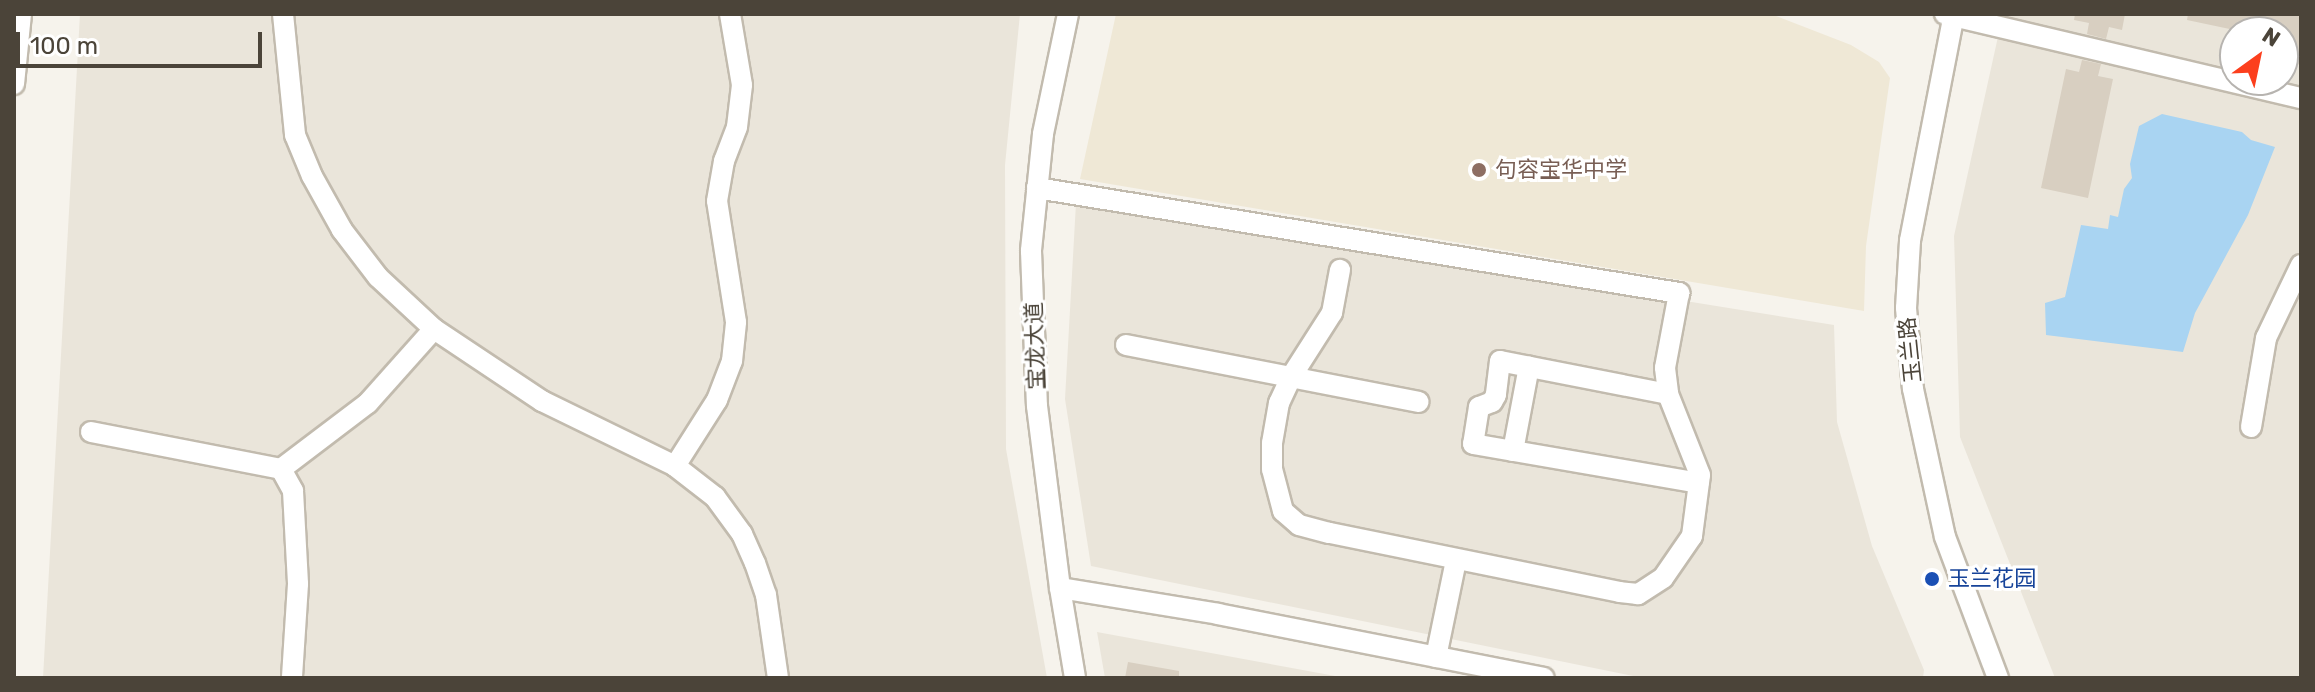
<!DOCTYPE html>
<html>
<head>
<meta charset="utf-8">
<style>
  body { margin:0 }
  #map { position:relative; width:2315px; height:692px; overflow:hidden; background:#f6f3ec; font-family:Rubik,"Noto Sans SC",sans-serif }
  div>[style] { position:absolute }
  .residential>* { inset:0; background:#eae5da }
  .education>* { inset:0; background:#efe8d6 }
  .water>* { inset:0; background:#a9d4f2 }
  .building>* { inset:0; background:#d8cfc1 }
  .roads { filter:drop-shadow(2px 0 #c2bbae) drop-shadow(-2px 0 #c2bbae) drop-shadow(0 2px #c2bbae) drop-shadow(0 -2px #c2bbae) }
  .minor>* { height:20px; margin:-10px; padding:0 10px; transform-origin:10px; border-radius:10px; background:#fff }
  .dots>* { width:22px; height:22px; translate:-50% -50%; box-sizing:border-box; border:4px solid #fff; border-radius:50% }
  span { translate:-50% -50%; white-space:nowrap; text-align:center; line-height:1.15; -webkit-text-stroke:6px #fff; paint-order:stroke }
  .education-label { font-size:22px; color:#785e54 }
  .left { translate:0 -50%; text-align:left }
  .street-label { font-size:22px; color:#4b4439 }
  .transit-label { font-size:22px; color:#164399 }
  .frame { position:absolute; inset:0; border:16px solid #4b4439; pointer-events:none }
  .north { position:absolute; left:2219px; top:16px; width:80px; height:80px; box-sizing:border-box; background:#fff; border:2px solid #b7b4b0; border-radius:50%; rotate:33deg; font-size:22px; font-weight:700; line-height:32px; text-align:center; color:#4b4439 }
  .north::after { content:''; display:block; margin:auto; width:28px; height:36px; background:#fc3f1d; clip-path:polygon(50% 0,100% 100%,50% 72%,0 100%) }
  .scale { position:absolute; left:16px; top:32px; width:246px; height:36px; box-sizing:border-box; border:4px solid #4b4439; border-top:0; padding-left:10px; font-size:24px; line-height:28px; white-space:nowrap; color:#4b4439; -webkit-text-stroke:6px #fff; paint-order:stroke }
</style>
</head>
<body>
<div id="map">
  <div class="residential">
    <i style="clip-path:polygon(80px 14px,1020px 14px,1005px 165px,1006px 449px,1047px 678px,43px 678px)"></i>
    <i style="clip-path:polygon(evenodd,2003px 14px,2301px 14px,2301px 678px,2055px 678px,1960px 437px,1954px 236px,2003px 14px,2235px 32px,2283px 32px,2283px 80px,2235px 80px,2235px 32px)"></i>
    <i style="clip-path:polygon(1076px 203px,1834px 325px,1837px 422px,1872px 546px,1924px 670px,1923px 678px,1643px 678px,1091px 566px,1065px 399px)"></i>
    <i style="clip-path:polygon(1097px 632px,1346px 678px,1105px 678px)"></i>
  </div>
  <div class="education">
    <i style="clip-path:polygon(1116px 14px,1771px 14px,1851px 45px,1879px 62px,1890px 78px,1866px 246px,1864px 311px,1080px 179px)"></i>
  </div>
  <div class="water">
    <i style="clip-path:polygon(2162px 114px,2242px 132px,2251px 140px,2275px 147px,2248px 215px,2195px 313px,2183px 352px,2046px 335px,2045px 303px,2065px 297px,2081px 225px,2108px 229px,2110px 215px,2118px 217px,2124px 189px,2132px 178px,2130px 164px,2139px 126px)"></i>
  </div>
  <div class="building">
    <i style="clip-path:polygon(2075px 14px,2125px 14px,2122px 30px,2109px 27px,2106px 39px,2087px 34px,2089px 23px,2074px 20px)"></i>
    <i style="clip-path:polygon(2188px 14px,2301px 14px,2301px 65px,2283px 61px,2283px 32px,2244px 32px,2187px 20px)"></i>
    <i style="clip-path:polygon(2082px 60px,2101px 64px,2098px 76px,2113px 79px,2088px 198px,2041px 188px,2066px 69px,2079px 72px)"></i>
    <i style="clip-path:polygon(1128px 662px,1179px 671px,1179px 678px,1125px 678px)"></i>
  </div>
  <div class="roads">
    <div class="minor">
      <i style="left:283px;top:14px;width:122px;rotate:84.3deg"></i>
      <i style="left:295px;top:135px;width:44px;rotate:67.5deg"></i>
      <i style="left:312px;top:176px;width:62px;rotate:60.9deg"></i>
      <i style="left:342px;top:230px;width:59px;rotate:52.5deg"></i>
      <i style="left:378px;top:277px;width:76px;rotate:42.9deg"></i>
      <i style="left:434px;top:329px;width:130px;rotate:33.7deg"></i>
      <i style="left:542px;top:401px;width:148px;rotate:26deg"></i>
      <i style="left:675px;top:466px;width:51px;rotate:37.8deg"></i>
      <i style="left:715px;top:497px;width:46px;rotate:53.9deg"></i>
      <i style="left:742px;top:534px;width:32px;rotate:66deg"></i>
      <i style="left:755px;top:563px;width:34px;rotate:71deg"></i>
      <i style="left:766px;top:595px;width:84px;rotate:81.8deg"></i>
      <i style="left:1068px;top:14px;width:123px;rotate:101.8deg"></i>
      <i style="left:1043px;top:134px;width:118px;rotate:95.9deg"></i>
      <i style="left:1031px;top:251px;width:155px;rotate:87.8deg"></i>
      <i style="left:1037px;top:406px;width:183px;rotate:82.8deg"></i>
      <i style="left:1060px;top:588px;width:91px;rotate:80.5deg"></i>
      <i style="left:1945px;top:14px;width:366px;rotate:13.3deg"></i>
      <i style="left:1954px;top:14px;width:231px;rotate:101deg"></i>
      <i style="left:1910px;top:241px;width:67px;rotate:93.4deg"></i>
      <i style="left:1906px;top:308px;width:81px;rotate:85.1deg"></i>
      <i style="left:1913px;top:389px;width:151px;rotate:77.8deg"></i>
      <i style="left:1945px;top:537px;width:151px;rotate:69.4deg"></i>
      <i style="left:14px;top:84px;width:70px;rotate:-84.3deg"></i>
      <i style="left:1037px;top:188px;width:651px;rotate:9.29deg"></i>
      <i style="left:1679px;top:293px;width:76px;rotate:100.6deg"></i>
      <i style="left:1665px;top:368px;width:26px;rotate:83deg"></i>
      <i style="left:1668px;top:394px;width:87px;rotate:68.4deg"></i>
      <i style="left:1700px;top:475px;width:62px;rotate:97.5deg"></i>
      <i style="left:1692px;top:536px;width:51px;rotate:124.6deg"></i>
      <i style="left:1663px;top:578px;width:30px;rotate:147deg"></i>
      <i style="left:1638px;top:594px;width:18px;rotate:-174deg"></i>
      <i style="left:1620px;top:592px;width:297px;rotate:-168.5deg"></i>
      <i style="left:1329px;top:533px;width:31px;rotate:-165deg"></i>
      <i style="left:1299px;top:525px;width:21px;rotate:-139deg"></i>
      <i style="left:1283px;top:511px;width:43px;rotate:-104.7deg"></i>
      <i style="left:1272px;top:469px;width:26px;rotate:-90deg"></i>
      <i style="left:1272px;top:443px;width:41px;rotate:-80.1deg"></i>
      <i style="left:1279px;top:403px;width:29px;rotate:-65deg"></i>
      <i style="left:1291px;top:377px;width:76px;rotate:-57.4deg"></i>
      <i style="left:1332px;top:313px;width:44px;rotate:-79.5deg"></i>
      <i style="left:1126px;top:345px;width:298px;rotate:11deg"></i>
      <i style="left:1668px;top:394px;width:171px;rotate:-168.9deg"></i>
      <i style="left:1500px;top:361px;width:34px;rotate:97deg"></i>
      <i style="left:1496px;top:395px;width:8px;rotate:120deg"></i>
      <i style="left:1492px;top:402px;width:14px;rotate:159deg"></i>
      <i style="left:1479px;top:407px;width:37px;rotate:99deg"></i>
      <i style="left:1473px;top:444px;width:229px;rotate:9.8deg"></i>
      <i style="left:2251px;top:427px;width:90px;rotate:-80.4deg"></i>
      <i style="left:2266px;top:338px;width:81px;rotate:-64.4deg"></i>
      <i style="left:91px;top:432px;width:194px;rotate:11deg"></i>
      <i style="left:281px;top:469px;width:109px;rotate:-37.2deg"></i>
      <i style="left:368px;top:403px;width:99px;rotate:-48.3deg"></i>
      <i style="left:1513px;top:451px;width:86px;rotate:-79.3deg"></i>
      <i style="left:675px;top:466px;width:78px;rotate:-57.5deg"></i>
      <i style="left:717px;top:400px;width:42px;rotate:-69deg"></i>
      <i style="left:732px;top:361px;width:39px;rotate:-84deg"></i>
      <i style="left:736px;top:322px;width:122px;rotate:-98.9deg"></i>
      <i style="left:717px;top:201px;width:41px;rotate:-80.1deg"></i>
      <i style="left:724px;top:161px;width:36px;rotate:-69deg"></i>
      <i style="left:737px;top:127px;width:42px;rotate:-83.2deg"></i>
      <i style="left:742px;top:85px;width:72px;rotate:-99.6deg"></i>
      <i style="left:281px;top:469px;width:25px;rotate:61deg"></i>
      <i style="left:293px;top:491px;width:93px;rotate:86.9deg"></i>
      <i style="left:298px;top:584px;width:94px;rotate:93.7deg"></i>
      <i style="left:1060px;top:588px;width:160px;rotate:9.3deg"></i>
      <i style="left:1218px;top:614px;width:332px;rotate:11.1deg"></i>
      <i style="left:1436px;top:657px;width:99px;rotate:-78.3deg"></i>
    </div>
  </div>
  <div class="dots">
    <i style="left:1479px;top:170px;background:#8d6e63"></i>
    <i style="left:1932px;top:579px;background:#1a4fb4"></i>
  </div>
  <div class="education-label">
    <span class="left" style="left:1495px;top:170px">句容宝华中学</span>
  </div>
  <div class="street-label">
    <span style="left:1035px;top:346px;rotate:-92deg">宝龙大道</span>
    <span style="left:1910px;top:350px;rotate:-96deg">玉兰路</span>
  </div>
  <div class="transit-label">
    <span class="left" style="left:1948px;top:579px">玉兰花园</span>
  </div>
  <div class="frame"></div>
  <div class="north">N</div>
  <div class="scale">100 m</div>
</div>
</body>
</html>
